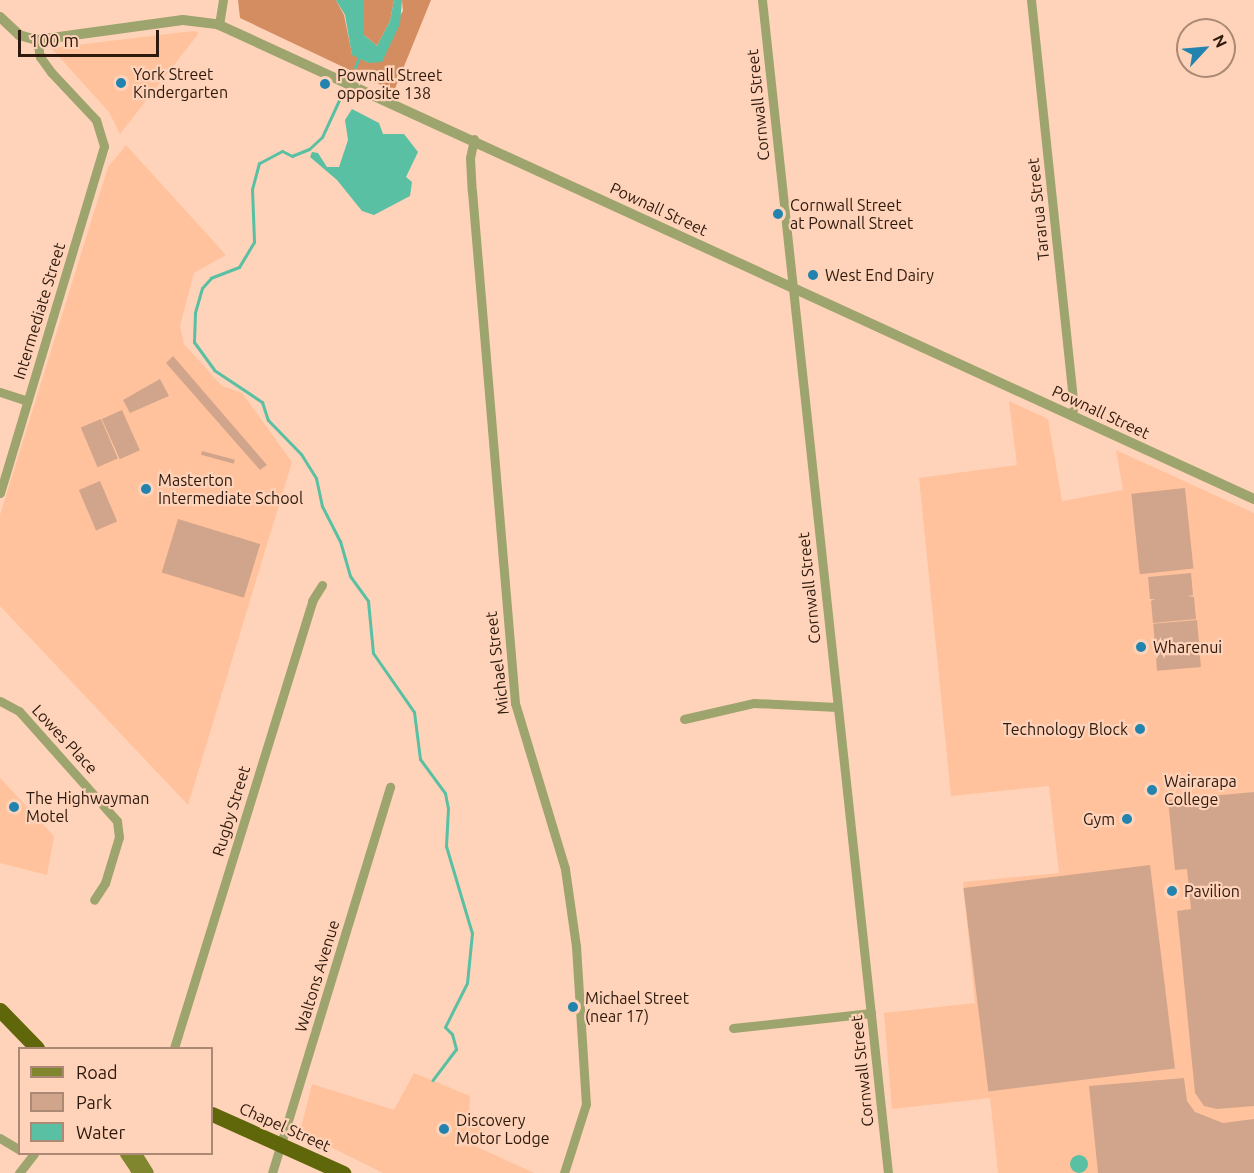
<!DOCTYPE html>
<html>
<head>
<meta charset="utf-8">
<style>
  body { margin:0 }
  #map { position:relative; width:1254px; height:1173px; overflow:hidden; background:#ffd3b9; font-family:Ubuntu,sans-serif }
  div>[style] { position:absolute }
  .built>* { inset:0; background:#ffc29c }
  .green>* { inset:0; background:#d1a58b; transform-origin:0 0 }
  .forest>* { inset:0; background:#d38d60 }
  .water>* { inset:0; background:#59c0a4 }
  .round { border-radius:50% }
  .stream>* { height:3px; margin:-1.5px; padding:0 1.5px; transform-origin:1.5px; border-radius:1.5px; background:#59c0a4 }
  .minor>* { height:9px; margin:-4.5px; padding:0 4.5px; transform-origin:4.5px; border-radius:4.5px; background:#9ea46e }
  .tertiary>* { height:10px; margin:-5px; padding:0 5px; transform-origin:5px; border-radius:5px; background:#9ea46e }
  .secondary>* { height:12px; margin:-6px; padding:0 6px; transform-origin:6px; border-radius:6px; background:#80862d }
  .trunk>* { height:15px; margin:-7.5px; padding:0 7.5px; transform-origin:7.5px; border-radius:7.5px; background:#60660a }
  .dots>* { width:16px; height:16px; translate:-50% -50%; box-sizing:border-box; border:3px solid #ffd3b9; border-radius:50% }
  span { translate:-50% -50%; white-space:nowrap; text-align:center; line-height:1.15; -webkit-text-stroke:4.5px #ffd3b9; paint-order:stroke }
  .poi-label { font-size:16px; color:#2d190d }
  .left { translate:0 -50%; text-align:left }
  .right { translate:-100% -50%; text-align:right }
  .street-label { font-size:16px; color:#2d190d }
  .legend { position:absolute; left:18px; top:1047px; width:195px; height:108px; box-sizing:border-box; background:#ffd3b9; border:2px solid #ab8974; margin:0; padding:8px 10px; list-style:none; font-size:18px; color:#2d190d }
  .legend li { display:flex; align-items:center; gap:12px; height:30px }
  .legend b { width:30px; border:2px solid #ab8974 }
  .north { position:absolute; left:1176px; top:18px; width:60px; height:60px; box-sizing:border-box; background:#ffd3b9; border:2px solid #ab8974; border-radius:50%; rotate:64deg; font-size:16px; font-weight:700; line-height:24px; text-align:center; color:#2d190d }
  .north::after { content:''; display:block; margin:auto; width:21px; height:27px; background:#2283ae; clip-path:polygon(50% 0,100% 100%,50% 72%,0 100%) }
  .scale { position:absolute; left:18px; top:30px; width:141px; height:27px; box-sizing:border-box; border:3px solid #2d190d; border-top:0; padding-left:8px; font-size:18px; line-height:21px; white-space:nowrap; color:#2d190d; -webkit-text-stroke:4px #ffd3b9; paint-order:stroke }
</style>
</head>
<body>
<div id="map">
  <div class="built">
    <i style="clip-path:polygon(193px 31px,199px 33px,120px 134px,109px 112px,51px 48px)"></i>
    <i style="clip-path:polygon(126px 145px,226px 255px,194px 273px,180px 326px,184px 344px,222px 386px,242px 393px,292px 462px,188px 805px,0 606px,0 515px,108px 167px)"></i>
    <i style="clip-path:polygon(1009px 401px,1048px 419px,1062px 501px,1123px 490px,1116px 450px,1254px 513px,1254px 1173px,998px 1173px,990px 1098px,892px 1109px,884px 1013px,975px 1003px,963px 882px,1059px 873px,1049px 786px,951px 796px,919px 478px,1017px 465px)"></i>
    <i style="clip-path:polygon(0 778px,54px 836px,47px 875px,0 863px)"></i>
    <i style="clip-path:polygon(414px 1073px,470px 1096px,469px 1117px,482px 1125px,473px 1145px,534px 1173px,383px 1173px,300px 1132px,312px 1084px,394px 1110px)"></i>
  </div>
  <div class="green">
    <i style="clip-path:polygon(173px 356px,267px 465px,260px 470px,166px 363px)"></i>
    <i style="clip-path:polygon(160px 379px,169px 396px,130px 413px,123px 400px)"></i>
    <i style="left:122px;top:410px;width:44px;height:22px;rotate:66deg"></i>
    <i style="left:101px;top:419px;width:43px;height:22px;rotate:67deg"></i>
    <i style="left:202px;top:451px;width:34px;height:4px;rotate:15deg"></i>
    <i style="left:100px;top:481px;width:44px;height:23px;rotate:67deg"></i>
    <i style="left:1185px;top:488px;width:81px;height:54px;rotate:84deg"></i>
    <i style="left:178px;top:519px;width:86px;height:56px;rotate:17deg"></i>
    <i style="clip-path:polygon(1191px 573px,1193px 595px,1188px 596px,1194px 597px,1196px 619px,1153px 623px,1151px 601px,1155px 599px,1150px 599px,1148px 577px)"></i>
    <i style="left:1197px;top:620px;width:22px;height:44px;rotate:85deg"></i>
    <i style="left:1199px;top:645px;width:22px;height:44px;rotate:85deg"></i>
    <i style="clip-path:polygon(1254px 792px,1254px 1106px,1217px 1109px,1204px 1106px,1195px 1093px,1177px 911px,1191px 909px,1187px 869px,1175px 870px,1168px 800px)"></i>
    <i style="left:1150px;top:865px;width:205px;height:188px;rotate:83deg"></i>
    <i style="clip-path:polygon(1184px 1078px,1187px 1101px,1195px 1112px,1223px 1123px,1254px 1119px,1254px 1173px,1098px 1173px,1089px 1086px)"></i>
  </div>
  <div class="forest">
    <i style="clip-path:polygon(238px 0,336px 0,344px 15px,352px 54px,369px 63px,403px 11px,402px 0,431px 0,394px 91px,240px 18px)"></i>
    <i style="clip-path:polygon(364px 0,394px 0,390px 21px,377px 46px,364px 35px)"></i>
  </div>
  <div class="water">
    <i style="clip-path:polygon(336px 0,364px 0,364px 35px,377px 46px,390px 21px,394px 0,402px 0,400px 24px,382px 62px,369px 63px,352px 55px,345px 15px)"></i>
    <i style="clip-path:polygon(352px 109px,379px 123px,383px 134px,404px 134px,418px 152px,406px 177px,412px 182px,410px 196px,374px 215px,362px 211px,337px 180px,310px 157px,312px 152px,318px 153px,327px 167px,339px 167px,348px 140px,345px 120px)"></i>
    <i class="round" style="left:1070px;top:1155px;width:18px;height:18px"></i>
  </div>
  <div class="stream">
    <i style="left:355px;top:67px;width:10px;rotate:-66deg"></i>
    <i style="left:340px;top:98px;width:43px;rotate:114.8deg"></i>
    <i style="left:322px;top:137px;width:18px;rotate:137deg"></i>
    <i style="left:309px;top:149px;width:18px;rotate:158deg"></i>
    <i style="left:292px;top:156px;width:11px;rotate:-153deg"></i>
    <i style="left:282px;top:151px;width:26px;rotate:152deg"></i>
    <i style="left:259px;top:163px;width:27px;rotate:105deg"></i>
    <i style="left:252px;top:189px;width:53px;rotate:87.8deg"></i>
    <i style="left:254px;top:242px;width:29px;rotate:121deg"></i>
    <i style="left:239px;top:267px;width:30px;rotate:159deg"></i>
    <i style="left:211px;top:278px;width:13px;rotate:132deg"></i>
    <i style="left:202px;top:288px;width:26px;rotate:106deg"></i>
    <i style="left:195px;top:313px;width:29px;rotate:92deg"></i>
    <i style="left:194px;top:342px;width:34px;rotate:54deg"></i>
    <i style="left:214px;top:370px;width:58px;rotate:33.7deg"></i>
    <i style="left:262px;top:402px;width:19px;rotate:72deg"></i>
    <i style="left:268px;top:420px;width:47px;rotate:45.9deg"></i>
    <i style="left:301px;top:454px;width:28px;rotate:58deg"></i>
    <i style="left:316px;top:478px;width:29px;rotate:78deg"></i>
    <i style="left:322px;top:506px;width:39px;rotate:63deg"></i>
    <i style="left:340px;top:541px;width:36px;rotate:74deg"></i>
    <i style="left:350px;top:576px;width:31px;rotate:54deg"></i>
    <i style="left:368px;top:601px;width:52px;rotate:84.5deg"></i>
    <i style="left:373px;top:653px;width:72px;rotate:55.2deg"></i>
    <i style="left:414px;top:712px;width:47px;rotate:82.7deg"></i>
    <i style="left:420px;top:759px;width:42px;rotate:53.7deg"></i>
    <i style="left:445px;top:793px;width:15px;rotate:79deg"></i>
    <i style="left:448px;top:808px;width:38px;rotate:93deg"></i>
    <i style="left:446px;top:846px;width:91px;rotate:73.4deg"></i>
    <i style="left:472px;top:933px;width:50px;rotate:95.7deg"></i>
    <i style="left:467px;top:983px;width:49px;rotate:116.6deg"></i>
    <i style="left:445px;top:1027px;width:10px;rotate:45deg"></i>
    <i style="left:452px;top:1034px;width:16px;rotate:75deg"></i>
    <i style="left:456px;top:1049px;width:39px;rotate:127deg"></i>
  </div>
  <div class="minor">
    <i style="left:762px;top:0;width:1180px;rotate:83.87deg"></i>
    <i style="left:1031px;top:0;width:408px;rotate:84deg"></i>
    <i style="left:1074px;top:406px;width:9px;rotate:108deg"></i>
    <i style="left:219px;top:25px;width:25px;rotate:-81deg"></i>
    <i style="left:474px;top:139px;width:19px;rotate:102deg"></i>
    <i style="left:470px;top:158px;width:33px;rotate:87deg"></i>
    <i style="left:472px;top:191px;width:514px;rotate:85.2deg"></i>
    <i style="left:515px;top:703px;width:173px;rotate:73.2deg"></i>
    <i style="left:565px;top:869px;width:78px;rotate:81.9deg"></i>
    <i style="left:576px;top:946px;width:158px;rotate:86.4deg"></i>
    <i style="left:586px;top:1104px;width:72px;rotate:107.7deg"></i>
    <i style="left:0;top:392px;width:28px;rotate:18deg"></i>
    <i style="left:0;top:493px;width:362px;rotate:-73.3deg"></i>
    <i style="left:104px;top:146px;width:27px;rotate:-107deg"></i>
    <i style="left:96px;top:120px;width:66px;rotate:-133.2deg"></i>
    <i style="left:51px;top:72px;width:19px;rotate:-126deg"></i>
    <i style="left:40px;top:57px;width:17px;rotate:-100deg"></i>
    <i style="left:0;top:701px;width:21px;rotate:28deg"></i>
    <i style="left:19px;top:711px;width:147px;rotate:48.3deg"></i>
    <i style="left:117px;top:821px;width:16px;rotate:83deg"></i>
    <i style="left:119px;top:837px;width:48px;rotate:106.9deg"></i>
    <i style="left:105px;top:883px;width:20px;rotate:123deg"></i>
    <i style="left:684px;top:719px;width:72px;rotate:-12.9deg"></i>
    <i style="left:754px;top:703px;width:83px;rotate:2.8deg"></i>
    <i style="left:733px;top:1028px;width:139px;rotate:-6.2deg"></i>
    <i style="left:174px;top:1048px;width:468px;rotate:-72.8deg"></i>
    <i style="left:312px;top:601px;width:19px;rotate:-58deg"></i>
    <i style="left:0;top:1138px;width:23px;rotate:31deg"></i>
    <i style="left:19px;top:1173px;width:24px;rotate:-52deg"></i>
    <i style="left:272px;top:1173px;width:404px;rotate:-73deg"></i>
  </div>
  <div class="tertiary">
    <i style="left:0;top:17px;width:26px;rotate:43deg"></i>
    <i style="left:19px;top:35px;width:19px;rotate:16deg"></i>
    <i style="left:37px;top:40px;width:147px;rotate:-7.8deg"></i>
    <i style="left:183px;top:20px;width:34px;rotate:7deg"></i>
    <i style="left:217px;top:24px;width:1141px;rotate:24.61deg"></i>
  </div>
  <div class="secondary">
    <i style="left:126px;top:1154px;width:18px;rotate:56deg"></i>
    <i style="left:136px;top:1169px;width:11px;rotate:22deg"></i>
    <i style="left:136px;top:1154px;width:22px;rotate:58deg"></i>
  </div>
  <div class="trunk">
    <i style="left:0;top:1010px;width:53px;rotate:45.8deg"></i>
    <i style="left:212px;top:1114px;width:144px;rotate:24.2deg"></i>
  </div>
  <div class="dots">
    <i style="left:121px;top:83px;background:#2283ae"></i>
    <i style="left:325px;top:84px;background:#2283ae"></i>
    <i style="left:778px;top:214px;background:#2283ae"></i>
    <i style="left:813px;top:275px;background:#2283ae"></i>
    <i style="left:146px;top:489px;background:#2283ae"></i>
    <i style="left:1141px;top:647px;background:#2283ae"></i>
    <i style="left:1140px;top:729px;background:#2283ae"></i>
    <i style="left:1152px;top:790px;background:#2283ae"></i>
    <i style="left:14px;top:807px;background:#2283ae"></i>
    <i style="left:1127px;top:819px;background:#2283ae"></i>
    <i style="left:1172px;top:891px;background:#2283ae"></i>
    <i style="left:573px;top:1007px;background:#2283ae"></i>
    <i style="left:444px;top:1129px;background:#2283ae"></i>
  </div>
  <div class="poi-label">
    <span class="left" style="left:133px;top:83px">York Street<br>Kindergarten</span>
    <span class="left" style="left:337px;top:84px">Pownall Street<br>opposite 138</span>
    <span class="left" style="left:790px;top:214px">Cornwall Street<br>at Pownall Street</span>
    <span class="left" style="left:825px;top:275px">West End Dairy</span>
    <span class="left" style="left:158px;top:489px">Masterton<br>Intermediate School</span>
    <span class="left" style="left:1153px;top:647px">Wharenui</span>
    <span class="right" style="left:1128px;top:729px">Technology Block</span>
    <span class="left" style="left:1164px;top:790px">Wairarapa<br>College</span>
    <span class="left" style="left:26px;top:807px">The Highwayman<br>Motel</span>
    <span class="right" style="left:1115px;top:819px">Gym</span>
    <span class="left" style="left:1184px;top:891px">Pavilion</span>
    <span class="left" style="left:585px;top:1007px">Michael Street<br>(near 17)</span>
    <span class="left" style="left:456px;top:1129px">Discovery<br>Motor Lodge</span>
  </div>
  <div class="street-label">
    <span style="left:758px;top:105px;rotate:-96deg">Cornwall Street</span>
    <span style="left:659px;top:209px;rotate:25deg">Pownall Street</span>
    <span style="left:1038px;top:209px;rotate:-96deg">Tararua Street</span>
    <span style="left:39px;top:311px;rotate:-73deg">Intermediate Street</span>
    <span style="left:1101px;top:412px;rotate:25deg">Pownall Street</span>
    <span style="left:809px;top:588px;rotate:-96deg">Cornwall Street</span>
    <span style="left:497px;top:663px;rotate:-97deg">Michael Street</span>
    <span style="left:65px;top:739px;rotate:47deg">Lowes Place</span>
    <span style="left:231px;top:811px;rotate:-73deg">Rugby Street</span>
    <span style="left:317px;top:976px;rotate:-73deg">Waltons Avenue</span>
    <span style="left:862px;top:1071px;rotate:-96deg">Cornwall Street</span>
    <span style="left:285px;top:1127px;rotate:24deg">Chapel Street</span>
  </div>
  <ul class="legend">
  <li><b style="height:8px;background:#80862d"></b>Road</li>
  <li><b style="height:16px;background:#d1a58b"></b>Park</li>
  <li><b style="height:16px;background:#59c0a4"></b>Water</li>
  </ul>
  <div class="north">N</div>
  <div class="scale">100 m</div>
</div>
</body>
</html>
